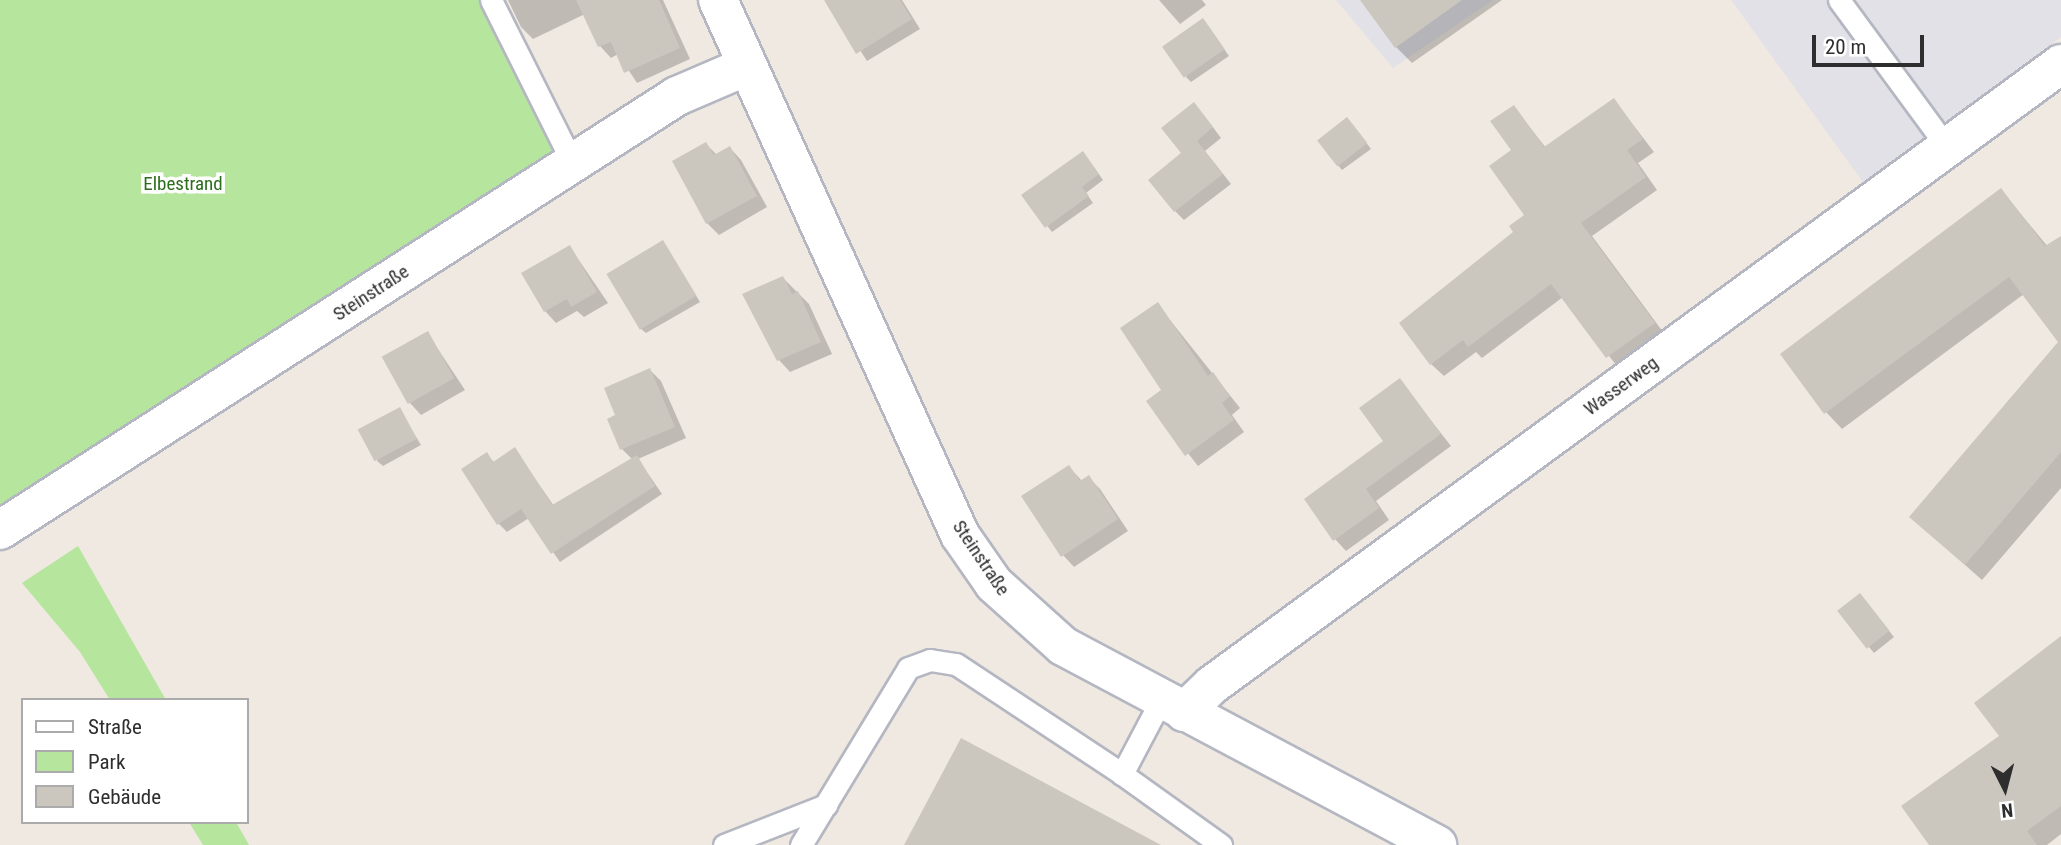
<!DOCTYPE html>
<html>
<head>
<meta charset="utf-8">
<style>
  body { margin:0 }
  #map { position:relative; width:2061px; height:845px; overflow:hidden; background:#efe9e1; font-family:"Roboto Condensed",sans-serif }
  div>[style] { position:absolute }
  .industrial>* { inset:0; background:#e3e1e8 }
  .green>* { inset:0; background:#b6e59e }
  .shadow>* { inset:0; background:#0003 }
  .building>* { inset:0; background:#cbc7bf; transform-origin:0 0 }
  .roads { filter:drop-shadow(2px 0 #b4b7c1) drop-shadow(-2px 0 #b4b7c1) drop-shadow(0 2px #b4b7c1) drop-shadow(0 -2px #b4b7c1) }
  .lane>* { height:21px; margin:-10.5px; padding:0 10.5px; transform-origin:10.5px; border-radius:10.5px; background:#fff }
  .street>* { height:38px; margin:-19px; padding:0 19px; transform-origin:19px; border-radius:19px; background:#fff }
  span { translate:-50% -50%; white-space:nowrap; text-align:center; line-height:1.15; -webkit-text-stroke:7px #fff; paint-order:stroke }
  .park-label { font-size:19px; color:#2c6e1b }
  .street-label { font-size:19px; color:#2e2e2e }
  .legend { position:absolute; left:21px; top:698px; width:228px; height:126px; box-sizing:border-box; background:#fff; border:2px solid #ababab; margin:0; padding:9px 12px; list-style:none; font-size:21px; color:#2e2e2e }
  .legend li { display:flex; align-items:center; gap:14px; height:35px }
  .legend b { width:35px; border:2px solid #ababab }
  .north { position:absolute; left:1970px; top:754px; width:70px; height:70px; -webkit-text-stroke:5px #fff; paint-order:stroke; rotate:174deg; font-size:19px; font-weight:700; line-height:28px; text-align:center; color:#2e2e2e }
  .north::after { content:''; display:block; margin:auto; width:24px; height:32px; background:#2e2e2e; clip-path:polygon(50% 0,100% 100%,50% 72%,0 100%) }
  .scale { position:absolute; left:1812px; top:35px; width:112px; height:32px; box-sizing:border-box; border:4px solid #2e2e2e; border-top:0; padding-left:9px; font-size:21px; line-height:24px; white-space:nowrap; color:#2e2e2e; -webkit-text-stroke:5px #fff; paint-order:stroke }
</style>
</head>
<body>
<div id="map">
  <div class="industrial">
    <i style="clip-path:polygon(1336px 0,1493px 0,1393px 68px)"></i>
    <i style="clip-path:polygon(1731px 0,2061px 0,2061px 37px,1863px 182px)"></i>
  </div>
  <div class="green">
    <i style="clip-path:polygon(0 0,499px 0,569px 149px,0 517px)"></i>
    <i style="clip-path:polygon(78px 546px,166px 700px,110px 700px,80px 652px,22px 583px)"></i>
    <i style="clip-path:polygon(189px 822px,236px 822px,249px 845px,203px 845px)"></i>
  </div>
  <div class="shadow">
    <i style="clip-path:polygon(508px 0,663px 0,690px 59px,637px 83px,618px 54px,611px 58px,600px 46px,585px 14px,533px 39px,521px 27px)"></i>
    <i style="clip-path:polygon(828px 0,902px 0,920px 29px,867px 61px)"></i>
    <i style="clip-path:polygon(1159px 0,1202px 0,1206px 5px,1180px 24px)"></i>
    <i style="clip-path:polygon(1376px 0,1502px 0,1412px 63px,1396px 47px)"></i>
    <i style="clip-path:polygon(1208px 26px,1229px 56px,1191px 82px,1186px 77px)"></i>
    <i style="clip-path:polygon(1614px 100px,1654px 152px,1638px 163px,1657px 190px,1592px 236px,1666px 336px,1620px 370px,1563px 297px,1482px 358px,1476px 352px,1444px 376px,1431px 364px,1526px 215px,1514px 151px,1514px 107px,1546px 148px)"></i>
    <i style="clip-path:polygon(1203px 114px,1221px 138px,1205px 151px,1231px 184px,1184px 220px,1175px 211px,1184px 153px)"></i>
    <i style="clip-path:polygon(1352px 124px,1371px 149px,1342px 170px,1337px 164px)"></i>
    <i style="clip-path:polygon(706px 144px,717px 155px,730px 148px,741px 160px,767px 207px,719px 235px,707px 223px)"></i>
    <i style="clip-path:polygon(1088px 159px,1103px 180px,1086px 193px,1093px 203px,1052px 232px,1024px 196px)"></i>
    <i style="clip-path:polygon(2001px 190px,2048px 247px,2061px 238px,2061px 488px,1982px 580px,1911px 517px,2060px 342px,2024px 294px,1842px 429px,1826px 412px)"></i>
    <i style="clip-path:polygon(663px 242px,700px 302px,646px 333px,640px 328px)"></i>
    <i style="clip-path:polygon(570px 247px,608px 303px,584px 317px,577px 311px,556px 323px,545px 311px)"></i>
    <i style="clip-path:polygon(783px 278px,809px 304px,832px 354px,790px 372px,779px 360px,744px 295px)"></i>
    <i style="clip-path:polygon(1158px 305px,1240px 408px,1232px 415px,1244px 432px,1198px 466px,1148px 402px,1164px 390px)"></i>
    <i style="clip-path:polygon(428px 334px,465px 390px,421px 415px,410px 403px)"></i>
    <i style="clip-path:polygon(650px 370px,661px 381px,686px 438px,638px 459px,662px 494px,560px 562px,529px 518px,507px 532px,499px 524px,486px 454px,495px 463px,515px 450px,554px 506px,633px 460px,622px 449px,617px 416px)"></i>
    <i style="clip-path:polygon(1400px 381px,1451px 446px,1376px 501px,1389px 520px,1346px 551px,1335px 539px,1386px 441px)"></i>
    <i style="clip-path:polygon(399px 409px,421px 445px,383px 466px,377px 461px)"></i>
    <i style="clip-path:polygon(1069px 467px,1082px 481px,1088px 477px,1100px 489px,1128px 531px,1074px 567px,1063px 555px)"></i>
    <i style="clip-path:polygon(1865px 601px,1894px 637px,1874px 653px,1869px 647px)"></i>
    <i style="clip-path:polygon(2061px 638px,2061px 834px,2047px 845px,1932px 845px)"></i>
  </div>
  <div class="building">
    <i style="clip-path:polygon(576px 0,659px 0,680px 48px,624px 73px,611px 42px,598px 47px)"></i>
    <i style="clip-path:polygon(824px 0,900px 0,912px 19px,856px 54px)"></i>
    <i style="clip-path:polygon(1360px 0,1462px 0,1395px 48px)"></i>
    <i style="left:1203px;top:18px;width:38px;height:50px;rotate:55deg"></i>
    <i style="clip-path:polygon(1614px 98px,1643px 139px,1627px 150px,1646px 177px,1581px 223px,1655px 323px,1606px 358px,1551px 284px,1468px 347px,1463px 340px,1430px 365px,1399px 323px,1513px 232px,1509px 226px,1524px 215px,1489px 166px,1511px 150px,1490px 121px,1514px 105px,1544px 147px)"></i>
    <i style="clip-path:polygon(1194px 102px,1213px 127px,1197px 141px,1223px 174px,1174px 212px,1148px 180px,1187px 148px,1181px 153px,1161px 128px)"></i>
    <i style="left:1347px;top:117px;width:33px;height:38px;rotate:52deg"></i>
    <i style="clip-path:polygon(706px 142px,714px 155px,730px 146px,757px 196px,706px 224px,672px 161px)"></i>
    <i style="clip-path:polygon(1083px 151px,1099px 174px,1082px 187px,1089px 196px,1045px 228px,1021px 195px)"></i>
    <i style="clip-path:polygon(2001px 188px,2045px 246px,2061px 236px,2061px 452px,1965px 565px,1909px 517px,2058px 342px,2009px 277px,1824px 414px,1780px 354px)"></i>
    <i style="left:663px;top:240px;width:65px;height:66px;rotate:59deg"></i>
    <i style="clip-path:polygon(570px 245px,597px 292px,571px 307px,567px 299px,544px 312px,521px 273px)"></i>
    <i style="clip-path:polygon(783px 276px,792px 294px,798px 291px,821px 342px,777px 361px,742px 294px)"></i>
    <i style="clip-path:polygon(1158px 302px,1208px 376px,1213px 372px,1230px 396px,1222px 403px,1234px 420px,1185px 456px,1146px 401px,1161px 390px,1120px 328px)"></i>
    <i style="left:428px;top:331px;width:54px;height:53px;rotate:61deg"></i>
    <i style="clip-path:polygon(650px 368px,675px 427px,620px 450px,607px 419px,615px 415px,604px 388px)"></i>
    <i style="clip-path:polygon(1400px 378px,1441px 434px,1366px 489px,1379px 508px,1333px 541px,1304px 499px,1383px 441px,1359px 408px)"></i>
    <i style="left:400px;top:407px;width:36px;height:48px;rotate:62deg"></i>
    <i style="clip-path:polygon(515px 447px,552px 505px,637px 455px,655px 486px,551px 554px,521px 509px,497px 525px,461px 469px,487px 452px,493px 462px)"></i>
    <i style="clip-path:polygon(1069px 465px,1080px 481px,1089px 475px,1118px 519px,1061px 557px,1021px 496px)"></i>
    <i style="left:1860px;top:593px;width:48px;height:29px;rotate:52deg"></i>
    <i style="clip-path:polygon(2061px 636px,2061px 806px,2027px 831px,2037px 845px,1929px 845px,1901px 806px,1999px 736px,1974px 703px)"></i>
    <i style="clip-path:polygon(961px 738px,1161px 845px,904px 845px)"></i>
  </div>
  <div class="roads">
    <div class="lane">
      <i style="left:491px;top:0;width:183px;rotate:63.4deg"></i>
      <i style="left:1839px;top:0;width:182px;rotate:53.7deg"></i>
      <i style="left:1161px;top:700px;width:84px;rotate:117.8deg"></i>
      <i style="left:1122px;top:774px;width:122px;rotate:35.6deg"></i>
      <i style="left:724px;top:845px;width:110px;rotate:-21.4deg"></i>
      <i style="left:801px;top:845px;width:207px;rotate:-58.8deg"></i>
      <i style="left:908px;top:668px;width:23px;rotate:-20deg"></i>
      <i style="left:930px;top:660px;width:26px;rotate:9deg"></i>
      <i style="left:956px;top:664px;width:199px;rotate:33.5deg"></i>
    </div>
    <div class="street">
      <i style="left:718px;top:0;width:587px;rotate:65.66deg"></i>
      <i style="left:960px;top:535px;width:60px;rotate:55.2deg"></i>
      <i style="left:994px;top:584px;width:93px;rotate:41.9deg"></i>
      <i style="left:1063px;top:646px;width:424px;rotate:28deg"></i>
      <i style="left:0;top:530px;width:804px;rotate:-32.66deg"></i>
      <i style="left:677px;top:96px;width:76px;rotate:-23.2deg"></i>
      <i style="left:1184px;top:712px;width:39px;rotate:-44deg"></i>
      <i style="left:1212px;top:685px;width:1052px;rotate:-36.18deg"></i>
    </div>
  </div>
  <div class="park-label">
    <span style="left:183px;top:184px">Elbestrand</span>
  </div>
  <div class="street-label">
    <span style="left:371px;top:293px;rotate:-33deg">Steinstraße</span>
    <span style="left:1621px;top:386px;rotate:-36deg">Wasserweg</span>
    <span style="left:981px;top:558px;rotate:56deg">Steinstraße</span>
  </div>
  <ul class="legend">
  <li><b style="height:9px;background:#fff"></b>Straße</li>
  <li><b style="height:19px;background:#b6e59e"></b>Park</li>
  <li><b style="height:19px;background:#cbc7bf"></b>Gebäude</li>
  </ul>
  <div class="north">N</div>
  <div class="scale">20 m</div>
</div>
</body>
</html>
